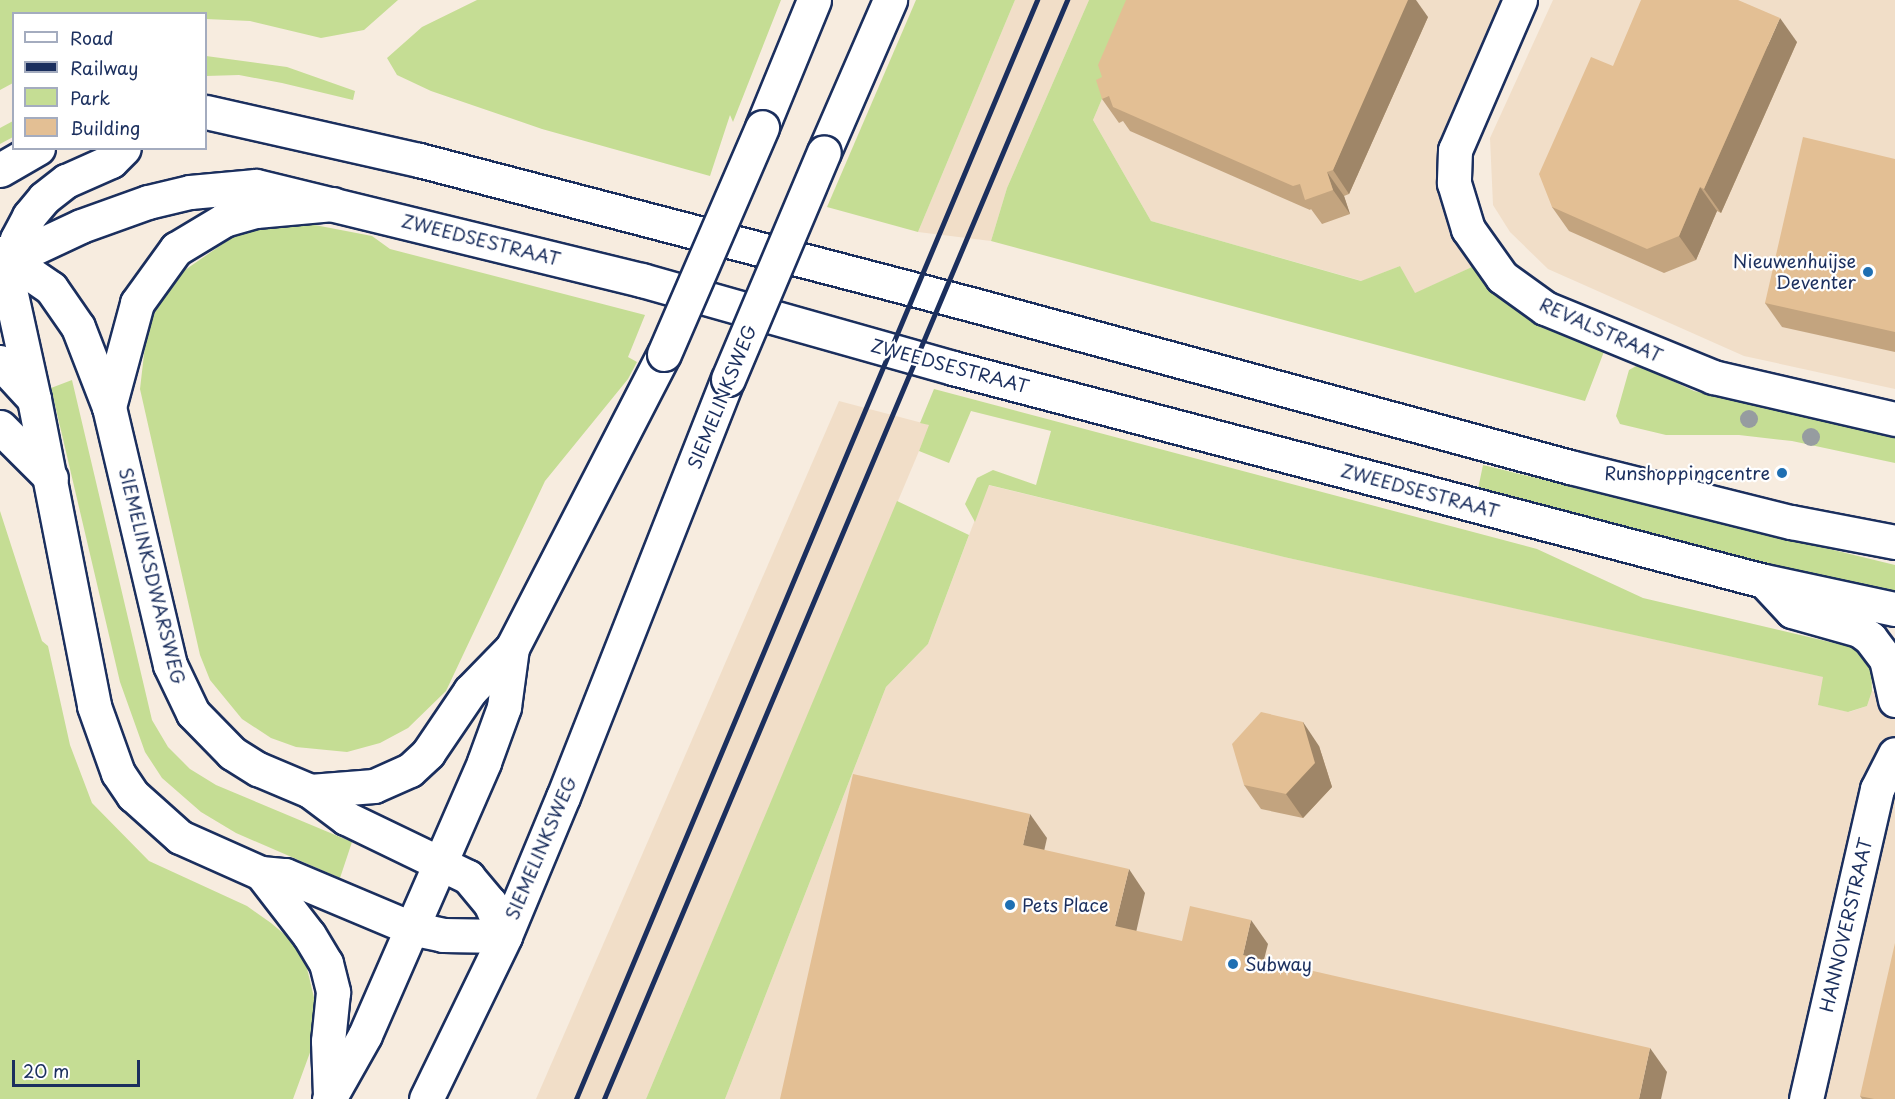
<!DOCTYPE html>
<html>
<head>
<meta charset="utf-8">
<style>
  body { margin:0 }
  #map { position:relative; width:1895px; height:1099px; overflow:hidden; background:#f7ecdf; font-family:"Playpen Sans",sans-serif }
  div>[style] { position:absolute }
  .built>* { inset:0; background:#f1dec8 }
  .green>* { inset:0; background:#c5dd94 }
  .roads { filter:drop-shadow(2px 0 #1b2f5e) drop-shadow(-2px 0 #1b2f5e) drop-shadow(0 2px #1b2f5e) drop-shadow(0 -2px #1b2f5e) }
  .minor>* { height:33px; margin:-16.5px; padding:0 16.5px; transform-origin:16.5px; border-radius:16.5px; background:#fff }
  .major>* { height:33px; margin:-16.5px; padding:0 16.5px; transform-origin:16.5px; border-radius:16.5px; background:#fff }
  .rail>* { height:4.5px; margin:-2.25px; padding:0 2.25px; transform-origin:2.25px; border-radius:2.25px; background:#1b2f5e }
  .bridges { filter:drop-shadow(2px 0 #1b2f5e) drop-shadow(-2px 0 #1b2f5e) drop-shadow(0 2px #1b2f5e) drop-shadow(0 -2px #1b2f5e) }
  .major-bridge>* { height:33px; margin:-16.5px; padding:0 16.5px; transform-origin:16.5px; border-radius:16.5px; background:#fff }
  .trees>* { width:18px; height:18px; margin:-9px; border-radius:50%; background:#969ca0 }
  .wall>* { inset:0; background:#c3a47f }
  .shaded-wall>* { inset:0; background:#9f8668 }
  .building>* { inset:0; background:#e3bf94 }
  .dots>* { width:16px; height:16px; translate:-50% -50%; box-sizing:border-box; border:3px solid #fff; border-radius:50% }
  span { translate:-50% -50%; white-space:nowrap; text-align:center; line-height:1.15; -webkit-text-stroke:4.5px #fff; paint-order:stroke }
  .street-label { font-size:18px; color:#1b2f5e }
  .poi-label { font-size:18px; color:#1b2f5e }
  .right { translate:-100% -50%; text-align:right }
  .left { translate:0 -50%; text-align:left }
  .legend { position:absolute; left:12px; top:12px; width:195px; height:138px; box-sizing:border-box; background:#fff; border:2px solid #a4acbf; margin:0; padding:8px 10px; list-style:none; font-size:18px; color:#1b2f5e }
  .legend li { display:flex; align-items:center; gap:12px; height:30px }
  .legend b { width:30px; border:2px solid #a4acbf }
  .scale { position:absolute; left:12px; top:1060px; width:128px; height:27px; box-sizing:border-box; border:3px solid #1b2f5e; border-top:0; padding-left:8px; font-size:18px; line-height:21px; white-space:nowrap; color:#1b2f5e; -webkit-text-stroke:4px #fff; paint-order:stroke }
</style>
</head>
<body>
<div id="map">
  <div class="built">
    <i style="clip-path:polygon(1015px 0,1089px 0,1007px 188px,991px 241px,918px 232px)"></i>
    <i style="clip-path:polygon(1144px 0,1502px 0,1445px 131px,1437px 182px,1452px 231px,1474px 266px,1414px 294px,1400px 266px,1362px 281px,1151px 221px,1093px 120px)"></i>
    <i style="clip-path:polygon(1553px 0,1895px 0,1895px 389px,1744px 356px,1548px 269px,1510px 232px,1493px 205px,1490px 138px)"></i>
    <i style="clip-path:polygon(839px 401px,930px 425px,646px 1099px,536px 1099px)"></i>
    <i style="clip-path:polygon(988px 485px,1284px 557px,1824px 677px,1819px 705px,1849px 712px,1867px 706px,1872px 691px,1895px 700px,1895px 1099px,725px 1099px,886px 687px,928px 644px)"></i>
  </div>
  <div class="green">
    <i style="clip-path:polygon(0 0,398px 0,364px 30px,321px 38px,250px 21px,206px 19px,206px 14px,14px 14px,13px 83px,0 90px)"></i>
    <i style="clip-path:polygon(477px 0,781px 0,733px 122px,730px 115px,710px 176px,542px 129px,431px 91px,397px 75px,387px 58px,422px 27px)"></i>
    <i style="clip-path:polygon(916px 0,1015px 0,918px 232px,827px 207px)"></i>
    <i style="clip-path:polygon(1089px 0,1144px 0,1093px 120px,1151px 221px,1361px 281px,1400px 266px,1415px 293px,1474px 266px,1499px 297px,1605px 349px,1585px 401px,991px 241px,1007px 188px)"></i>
    <i style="clip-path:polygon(206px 56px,287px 67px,355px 91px,353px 100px,282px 83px,239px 75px,206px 76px)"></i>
    <i style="clip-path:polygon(13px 121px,13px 137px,0 144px,0 128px)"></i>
    <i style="clip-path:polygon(294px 221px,372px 236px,390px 249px,645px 315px,628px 357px,637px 362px,628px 379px,545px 481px,446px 691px,408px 728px,380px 743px,347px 752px,296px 747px,271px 738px,242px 719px,210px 680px,200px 655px,140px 389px,146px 337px,153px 315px,167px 289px,185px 270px,237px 234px)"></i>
    <i style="clip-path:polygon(1638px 365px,1694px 391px,1895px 438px,1895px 463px,1792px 441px,1739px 435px,1666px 435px,1620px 424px,1616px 416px,1629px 370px)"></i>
    <i style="clip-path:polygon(72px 380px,152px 720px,168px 747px,190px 769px,216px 785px,352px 842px,340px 878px,236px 833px,201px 812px,162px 778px,145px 752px,120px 682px,51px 388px)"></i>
    <i style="clip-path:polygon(934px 389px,1537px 549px,1643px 598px,1851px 647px,1871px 660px,1872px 691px,1867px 706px,1848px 712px,1818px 705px,1823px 677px,1284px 557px,989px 485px,975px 522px,965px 504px,977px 478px,993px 470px,1036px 485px,1051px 431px,971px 411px,949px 463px,919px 451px,929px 425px,920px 423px)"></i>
    <i style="clip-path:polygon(1483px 465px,1895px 565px,1895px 593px,1785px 571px,1478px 489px)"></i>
    <i style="clip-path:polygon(897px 501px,969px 535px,928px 644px,886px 687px,725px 1099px,646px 1099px)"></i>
    <i style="clip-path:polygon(0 511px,42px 641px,48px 646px,70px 745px,92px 803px,149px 861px,247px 906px,271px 923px,290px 939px,306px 964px,315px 1002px,312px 1047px,293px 1099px,0 1099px)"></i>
  </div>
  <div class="roads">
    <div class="minor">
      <i style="left:1520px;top:0;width:163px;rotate:113.4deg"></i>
      <i style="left:1455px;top:150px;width:33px;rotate:92deg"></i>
      <i style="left:1454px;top:183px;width:48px;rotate:73.1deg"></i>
      <i style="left:1468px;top:229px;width:59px;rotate:54.7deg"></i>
      <i style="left:1502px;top:277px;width:53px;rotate:35.8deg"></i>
      <i style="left:1545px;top:308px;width:182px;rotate:22.3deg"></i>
      <i style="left:1713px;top:377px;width:187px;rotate:13deg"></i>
      <i style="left:206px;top:112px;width:218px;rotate:12.7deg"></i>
      <i style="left:419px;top:160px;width:574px;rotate:14.64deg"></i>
      <i style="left:974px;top:305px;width:618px;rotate:15.21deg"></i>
      <i style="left:1570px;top:467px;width:228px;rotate:14deg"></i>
      <i style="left:1791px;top:522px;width:106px;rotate:10.9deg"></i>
      <i style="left:0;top:170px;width:44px;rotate:-30.1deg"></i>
      <i style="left:0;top:264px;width:89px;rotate:-25.1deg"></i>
      <i style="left:81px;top:226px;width:71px;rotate:-19.7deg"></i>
      <i style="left:148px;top:202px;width:43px;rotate:-13.4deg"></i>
      <i style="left:190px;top:192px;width:66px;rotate:-5.2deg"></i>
      <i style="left:256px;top:186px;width:397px;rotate:13.7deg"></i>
      <i style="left:642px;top:280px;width:323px;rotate:15.8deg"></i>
      <i style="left:953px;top:368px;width:839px;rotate:14.72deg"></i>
      <i style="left:1764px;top:581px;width:134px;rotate:12.1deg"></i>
      <i style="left:34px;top:399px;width:112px;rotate:-102.4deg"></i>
      <i style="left:10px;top:290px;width:31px;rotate:-88deg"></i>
      <i style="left:11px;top:259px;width:21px;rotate:-73deg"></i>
      <i style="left:17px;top:239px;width:26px;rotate:-62deg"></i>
      <i style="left:29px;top:216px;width:23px;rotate:-50deg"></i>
      <i style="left:44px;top:198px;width:28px;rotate:-38deg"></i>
      <i style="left:66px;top:181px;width:49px;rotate:-24deg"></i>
      <i style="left:111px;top:161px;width:18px;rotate:-45deg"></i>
      <i style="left:1764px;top:581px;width:41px;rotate:47deg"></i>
      <i style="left:1792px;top:611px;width:70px;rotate:15.8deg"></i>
      <i style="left:1859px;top:630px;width:14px;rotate:36deg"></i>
      <i style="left:1870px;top:638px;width:26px;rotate:53deg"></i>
      <i style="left:1886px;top:659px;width:42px;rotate:77.6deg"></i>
      <i style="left:1806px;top:1099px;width:318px;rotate:-77.1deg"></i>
      <i style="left:1877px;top:789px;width:39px;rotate:-63deg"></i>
    </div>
    <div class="major">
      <i style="left:762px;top:127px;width:137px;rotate:-67.7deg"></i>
      <i style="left:824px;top:152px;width:166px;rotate:-66.5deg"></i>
      <i style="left:0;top:253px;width:62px;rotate:34.5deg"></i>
      <i style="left:51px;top:288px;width:47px;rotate:55.3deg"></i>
      <i style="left:78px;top:327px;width:86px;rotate:68.8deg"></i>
      <i style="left:109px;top:407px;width:265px;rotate:76.7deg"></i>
      <i style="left:170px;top:665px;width:53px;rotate:64.4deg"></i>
      <i style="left:193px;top:713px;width:56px;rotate:45.7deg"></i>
      <i style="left:232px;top:753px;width:31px;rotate:32deg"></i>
      <i style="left:258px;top:769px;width:56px;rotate:22.9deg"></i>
      <i style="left:310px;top:791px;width:45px;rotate:36.9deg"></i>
      <i style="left:346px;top:818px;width:136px;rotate:25.8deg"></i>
      <i style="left:468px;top:877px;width:34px;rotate:50deg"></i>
      <i style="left:490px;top:903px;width:36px;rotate:66deg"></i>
      <i style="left:0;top:362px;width:50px;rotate:47.4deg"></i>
      <i style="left:34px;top:399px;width:313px;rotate:78.9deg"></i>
      <i style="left:94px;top:706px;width:71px;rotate:70.3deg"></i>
      <i style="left:118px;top:773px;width:27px;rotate:56deg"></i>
      <i style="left:133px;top:795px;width:63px;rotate:41.8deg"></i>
      <i style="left:180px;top:837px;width:89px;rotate:24deg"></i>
      <i style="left:261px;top:873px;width:24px;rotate:5deg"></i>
      <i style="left:285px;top:875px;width:137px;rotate:22.8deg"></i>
      <i style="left:411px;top:928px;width:33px;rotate:12deg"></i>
      <i style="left:443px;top:935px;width:62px;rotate:0.9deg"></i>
      <i style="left:109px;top:407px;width:108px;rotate:-74.9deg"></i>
      <i style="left:137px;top:303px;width:67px;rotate:-54.2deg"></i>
      <i style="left:176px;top:249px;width:56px;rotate:-31.1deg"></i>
      <i style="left:224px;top:220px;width:33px;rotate:-16deg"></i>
      <i style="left:256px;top:211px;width:77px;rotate:-5.2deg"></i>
      <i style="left:0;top:427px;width:72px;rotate:45deg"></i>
      <i style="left:310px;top:791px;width:64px;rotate:-4.5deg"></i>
      <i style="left:374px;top:786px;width:39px;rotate:-24deg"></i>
      <i style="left:410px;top:770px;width:25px;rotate:-43deg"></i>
      <i style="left:428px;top:753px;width:75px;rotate:-55.9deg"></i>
      <i style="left:470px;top:691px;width:60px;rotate:-45.7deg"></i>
      <i style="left:261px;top:873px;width:78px;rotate:52.3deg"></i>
      <i style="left:309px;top:935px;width:33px;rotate:59deg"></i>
      <i style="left:326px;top:963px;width:30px;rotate:76deg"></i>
      <i style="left:333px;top:992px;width:49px;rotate:95.8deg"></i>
      <i style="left:328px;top:1041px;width:55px;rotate:87.9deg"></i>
      <i style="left:329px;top:1099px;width:73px;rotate:-60.6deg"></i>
      <i style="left:365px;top:1035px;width:298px;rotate:-66.4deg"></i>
      <i style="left:484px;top:762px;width:59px;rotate:-70deg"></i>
      <i style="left:504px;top:707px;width:60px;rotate:-82.3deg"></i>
      <i style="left:512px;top:648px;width:331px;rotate:-62.7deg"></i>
      <i style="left:426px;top:1099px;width:181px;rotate:-64.1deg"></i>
      <i style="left:505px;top:936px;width:151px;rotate:-67.4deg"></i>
      <i style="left:563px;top:797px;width:449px;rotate:-68.5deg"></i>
    </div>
  </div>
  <div class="rail">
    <i style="left:576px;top:1099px;width:1192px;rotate:-67.24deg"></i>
    <i style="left:604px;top:1099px;width:1193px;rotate:-67.15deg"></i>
  </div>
  <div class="bridges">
    <div class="major-bridge">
      <i style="left:664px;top:354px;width:247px;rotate:-66.6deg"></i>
      <i style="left:728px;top:379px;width:246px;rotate:-67.1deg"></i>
    </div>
  </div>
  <div class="trees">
    <i style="left:1749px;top:419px"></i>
    <i style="left:1811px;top:437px"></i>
  </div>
  <div class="wall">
    <i style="clip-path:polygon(1428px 17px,1349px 194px,1344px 196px,1350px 214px,1322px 224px,1311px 209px,1310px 210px,1130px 131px,1123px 121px,1119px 123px,1102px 99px,1102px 77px)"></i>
    <i style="clip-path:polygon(1797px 42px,1721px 213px,1717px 211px,1696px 260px,1664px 273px,1569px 231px,1552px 207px,1613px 66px)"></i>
    <i style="clip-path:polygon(1895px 159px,1895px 352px,1782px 327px,1765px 303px)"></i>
    <i style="clip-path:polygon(1319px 746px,1332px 787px,1303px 818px,1261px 809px,1244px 785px)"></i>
    <i style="clip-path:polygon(1860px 1096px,1895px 1099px,1862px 1099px)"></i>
  </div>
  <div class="shaded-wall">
    <i style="clip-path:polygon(1405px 0,1416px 0,1428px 17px,1349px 194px,1333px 170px)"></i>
    <i style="clip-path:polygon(1780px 18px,1797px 42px,1721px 213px,1704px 189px)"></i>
    <i style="clip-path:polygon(1327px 172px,1344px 196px,1350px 214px,1333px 190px)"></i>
    <i style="clip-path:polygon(1700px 187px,1717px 211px,1696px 260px,1679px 236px)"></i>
    <i style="clip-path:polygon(1303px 722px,1319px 746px,1332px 787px,1303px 818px,1286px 794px)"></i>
    <i style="clip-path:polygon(1030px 814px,1047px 838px,1040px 869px,1023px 845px)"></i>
    <i style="clip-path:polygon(1129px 869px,1145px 893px,1132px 950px,1115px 926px)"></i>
    <i style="clip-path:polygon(1251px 920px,1268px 944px,1259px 979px,1243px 955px)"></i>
    <i style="clip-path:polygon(1650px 1048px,1667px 1072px,1661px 1099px,1639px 1099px)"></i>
  </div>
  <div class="building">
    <i style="clip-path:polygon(1126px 0,1408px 0,1333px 170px,1327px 172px,1333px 190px,1305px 200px,1300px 184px,1293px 186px,1113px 107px,1109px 96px,1102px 99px,1096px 80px,1102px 77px,1098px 65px)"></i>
    <i style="clip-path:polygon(1641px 0,1738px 0,1780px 18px,1704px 189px,1700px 187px,1679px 236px,1647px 249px,1552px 207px,1539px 174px,1591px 57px,1613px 66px)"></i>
    <i style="clip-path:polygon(1803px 137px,1895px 159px,1895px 332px,1765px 303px)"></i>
    <i style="clip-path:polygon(1261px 712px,1303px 722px,1315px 763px,1286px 794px,1244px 785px,1232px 744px)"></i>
    <i style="clip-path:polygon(853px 774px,1030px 814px,1023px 845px,1129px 869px,1115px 926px,1182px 941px,1190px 906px,1251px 920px,1243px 955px,1650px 1048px,1639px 1099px,780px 1099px)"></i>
    <i style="clip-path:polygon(1895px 943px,1895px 1099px,1874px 1099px,1860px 1096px)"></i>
  </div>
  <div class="dots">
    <i style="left:1868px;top:272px;background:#1f6fb2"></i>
    <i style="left:1782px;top:473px;background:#1f6fb2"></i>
    <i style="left:1010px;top:905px;background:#1f6fb2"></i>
    <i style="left:1233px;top:964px;background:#1f6fb2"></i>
  </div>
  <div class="street-label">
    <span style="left:481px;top:240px;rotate:14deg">ZWEEDSESTRAAT</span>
    <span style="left:1601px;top:330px;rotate:24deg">REVALSTRAAT</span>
    <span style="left:950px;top:366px;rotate:15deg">ZWEEDSESTRAAT</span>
    <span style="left:722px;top:397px;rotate:-68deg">SIEMELINKSWEG</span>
    <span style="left:1420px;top:491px;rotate:15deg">ZWEEDSESTRAAT</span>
    <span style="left:152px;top:576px;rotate:76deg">SIEMELINKSDWARSWEG</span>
    <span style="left:541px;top:848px;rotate:-67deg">SIEMELINKSWEG</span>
    <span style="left:1846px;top:925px;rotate:-77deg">HANNOVERSTRAAT</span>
  </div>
  <div class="poi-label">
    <span class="right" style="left:1856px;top:272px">Nieuwenhuijse<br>Deventer</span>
    <span class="right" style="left:1770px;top:473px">Runshoppingcentre</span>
    <span class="left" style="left:1022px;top:905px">Pets Place</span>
    <span class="left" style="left:1245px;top:964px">Subway</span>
  </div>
  <ul class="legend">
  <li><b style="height:8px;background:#fff"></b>Road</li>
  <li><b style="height:8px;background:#1b2f5e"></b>Railway</li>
  <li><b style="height:16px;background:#c5dd94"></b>Park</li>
  <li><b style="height:16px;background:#e3bf94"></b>Building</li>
  </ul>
  <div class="scale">20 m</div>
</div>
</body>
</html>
